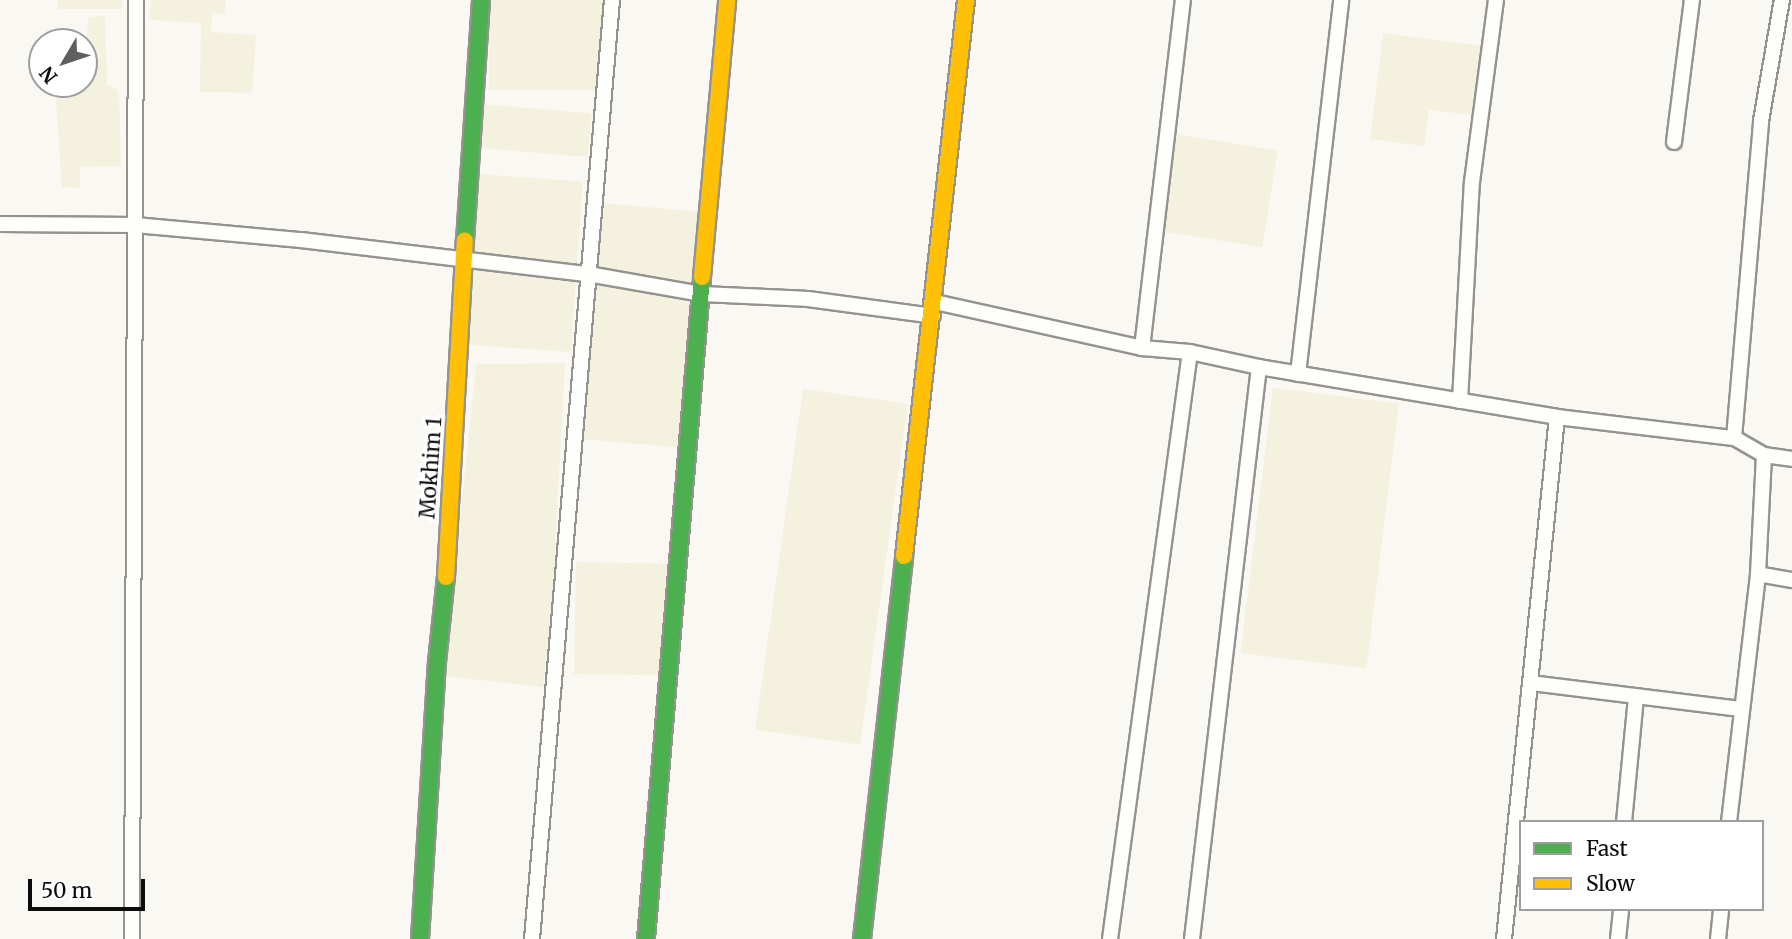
<!DOCTYPE html>
<html>
<head>
<meta charset="utf-8">
<style>
  body { margin:0 }
  #map { position:relative; width:1792px; height:939px; overflow:hidden; background:#faf8f2; font-family:Merriweather,serif }
  div>[style] { position:absolute }
  .farmland>* { inset:0; background:#f5f1df; transform-origin:0 0 }
  .roads { filter:drop-shadow(2px 0 #949390) drop-shadow(-2px 0 #949390) drop-shadow(0 2px #949390) drop-shadow(0 -2px #949390) }
  .street>* { height:14px; margin:-7px; padding:0 7px; transform-origin:7px; border-radius:7px; background:#fefefd }
  .fast>* { height:16px; margin:-8px; padding:0 8px; transform-origin:8px; border-radius:8px; background:#4caf50 }
  .slow>* { height:16px; margin:-8px; padding:0 8px; transform-origin:8px; border-radius:8px; background:#ffc107 }
  span { translate:-50% -50%; white-space:nowrap; text-align:center; line-height:1.15; -webkit-text-stroke:7px #fff; paint-order:stroke }
  .street-label { font-size:21px; color:#0d0d0d }
  .legend { position:absolute; left:1519px; top:820px; width:245px; height:91px; box-sizing:border-box; background:#fff; border:2px solid #9e9e9e; margin:0; padding:9px 12px; list-style:none; font-size:21px; color:#0d0d0d }
  .legend li { display:flex; align-items:center; gap:14px; height:35px }
  .legend b { width:35px; border:2px solid #9e9e9e }
  .north { position:absolute; left:28px; top:28px; width:70px; height:70px; box-sizing:border-box; background:#fff; border:2px solid #9e9e9e; border-radius:50%; rotate:231deg; font-size:19px; font-weight:700; line-height:28px; text-align:center; color:#0d0d0d }
  .north::after { content:''; display:block; margin:auto; width:24px; height:32px; background:#605f5d; clip-path:polygon(50% 0,100% 100%,50% 72%,0 100%) }
  .scale { position:absolute; left:28px; top:879px; width:117px; height:32px; box-sizing:border-box; border:4px solid #0d0d0d; border-top:0; padding-left:9px; font-size:21px; line-height:24px; white-space:nowrap; color:#0d0d0d; -webkit-text-stroke:5px #fff; paint-order:stroke }
</style>
</head>
<body>
<div id="map">
  <div class="farmland">
    <i style="left:58px;top:0;width:64px;height:9px"></i>
    <i style="clip-path:polygon(151px 0,226px 0,225px 14px,212px 13px,211px 32px,256px 35px,252px 93px,200px 92px,201px 23px,149px 20px)"></i>
    <i style="left:489px;top:0;width:114px;height:90px"></i>
    <i style="clip-path:polygon(105px 16px,107px 85px,119px 90px,121px 166px,80px 167px,80px 188px,62px 187px,55px 84px,84px 84px,88px 17px)"></i>
    <i style="clip-path:polygon(1383px 33px,1482px 46px,1474px 115px,1429px 110px,1424px 146px,1370px 139px)"></i>
    <i style="left:483px;top:104px;width:109px;height:44px;rotate:5deg"></i>
    <i style="left:1174px;top:134px;width:105px;height:98px;rotate:9deg"></i>
    <i style="left:477px;top:174px;width:106px;height:171px;rotate:4deg"></i>
    <i style="left:602px;top:203px;width:100px;height:237px;rotate:5deg"></i>
    <i style="clip-path:polygon(565px 363px,552px 601px,543px 687px,444px 676px,476px 364px)"></i>
    <i style="left:1273px;top:388px;width:127px;height:267px;rotate:7deg"></i>
    <i style="left:803px;top:389px;width:106px;height:344px;rotate:8deg"></i>
    <i style="left:576px;top:562px;width:94px;height:112px;rotate:1deg"></i>
  </div>
  <div class="roads">
    <div class="street">
      <i style="left:1674px;top:142px;width:143px;rotate:-82.8deg"></i>
      <i style="left:0;top:224px;width:135px;rotate:0.4deg"></i>
      <i style="left:135px;top:225px;width:167px;rotate:5.2deg"></i>
      <i style="left:301px;top:240px;width:289px;rotate:6.8deg"></i>
      <i style="left:588px;top:274px;width:116px;rotate:10deg"></i>
      <i style="left:702px;top:294px;width:106px;rotate:2.7deg"></i>
      <i style="left:808px;top:299px;width:126px;rotate:7.7deg"></i>
      <i style="left:935px;top:302px;width:212px;rotate:12.5deg"></i>
      <i style="left:1142px;top:348px;width:48px;rotate:4.8deg"></i>
      <i style="left:1190px;top:352px;width:71px;rotate:12.3deg"></i>
      <i style="left:1259px;top:367px;width:302px;rotate:9.5deg"></i>
      <i style="left:1557px;top:417px;width:178px;rotate:6.8deg"></i>
      <i style="left:1142px;top:348px;width:350px;rotate:-83.3deg"></i>
      <i style="left:1298px;top:374px;width:376px;rotate:-83.4deg"></i>
      <i style="left:1460px;top:401px;width:219px;rotate:-86.9deg"></i>
      <i style="left:1472px;top:182px;width:184px;rotate:-82.5deg"></i>
      <i style="left:1764px;top:455px;width:28px;rotate:8deg"></i>
      <i style="left:1758px;top:574px;width:35px;rotate:10deg"></i>
      <i style="left:1531px;top:683px;width:212px;rotate:7.1deg"></i>
      <i style="left:1624px;top:822px;width:126px;rotate:-84.5deg"></i>
      <i style="left:1729px;top:822px;width:250px;rotate:-83.3deg"></i>
      <i style="left:1758px;top:574px;width:119px;rotate:-87.1deg"></i>
      <i style="left:1764px;top:455px;width:34px;rotate:-150deg"></i>
      <i style="left:1734px;top:438px;width:318px;rotate:-85.1deg"></i>
      <i style="left:1761px;top:121px;width:123px;rotate:-80.2deg"></i>
      <i style="left:132px;top:939px;width:939px;rotate:-89.76deg"></i>
      <i style="left:532px;top:939px;width:942px;rotate:-85.13deg"></i>
      <i style="left:1110px;top:939px;width:592px;rotate:-82.24deg"></i>
      <i style="left:1192px;top:939px;width:576px;rotate:-83.32deg"></i>
      <i style="left:1504px;top:939px;width:525px;rotate:-84.2deg"></i>
      <i style="left:1618px;top:939px;width:30px;rotate:-84deg"></i>
      <i style="left:1718px;top:939px;width:30px;rotate:-84deg"></i>
    </div>
    <div class="fast">
      <i style="left:465px;top:241px;width:242px;rotate:-86.2deg"></i>
      <i style="left:420px;top:939px;width:278px;rotate:-86.5deg"></i>
      <i style="left:437px;top:662px;width:85px;rotate:-84deg"></i>
      <i style="left:646px;top:939px;width:664px;rotate:-85.16deg"></i>
      <i style="left:862px;top:939px;width:385px;rotate:-83.7deg"></i>
    </div>
    <div class="slow">
      <i style="left:702px;top:277px;width:278px;rotate:-84.8deg"></i>
      <i style="left:904px;top:556px;width:559px;rotate:-83.64deg"></i>
      <i style="left:446px;top:577px;width:337px;rotate:-86.8deg"></i>
    </div>
  </div>
  <div class="street-label">
    <span style="left:431px;top:468px;rotate:-86deg">Mokhim 1</span>
  </div>
  <ul class="legend">
  <li><b style="height:9px;background:#4caf50"></b>Fast</li>
  <li><b style="height:9px;background:#ffc107"></b>Slow</li>
  </ul>
  <div class="north">N</div>
  <div class="scale">50 m</div>
</div>
</body>
</html>
